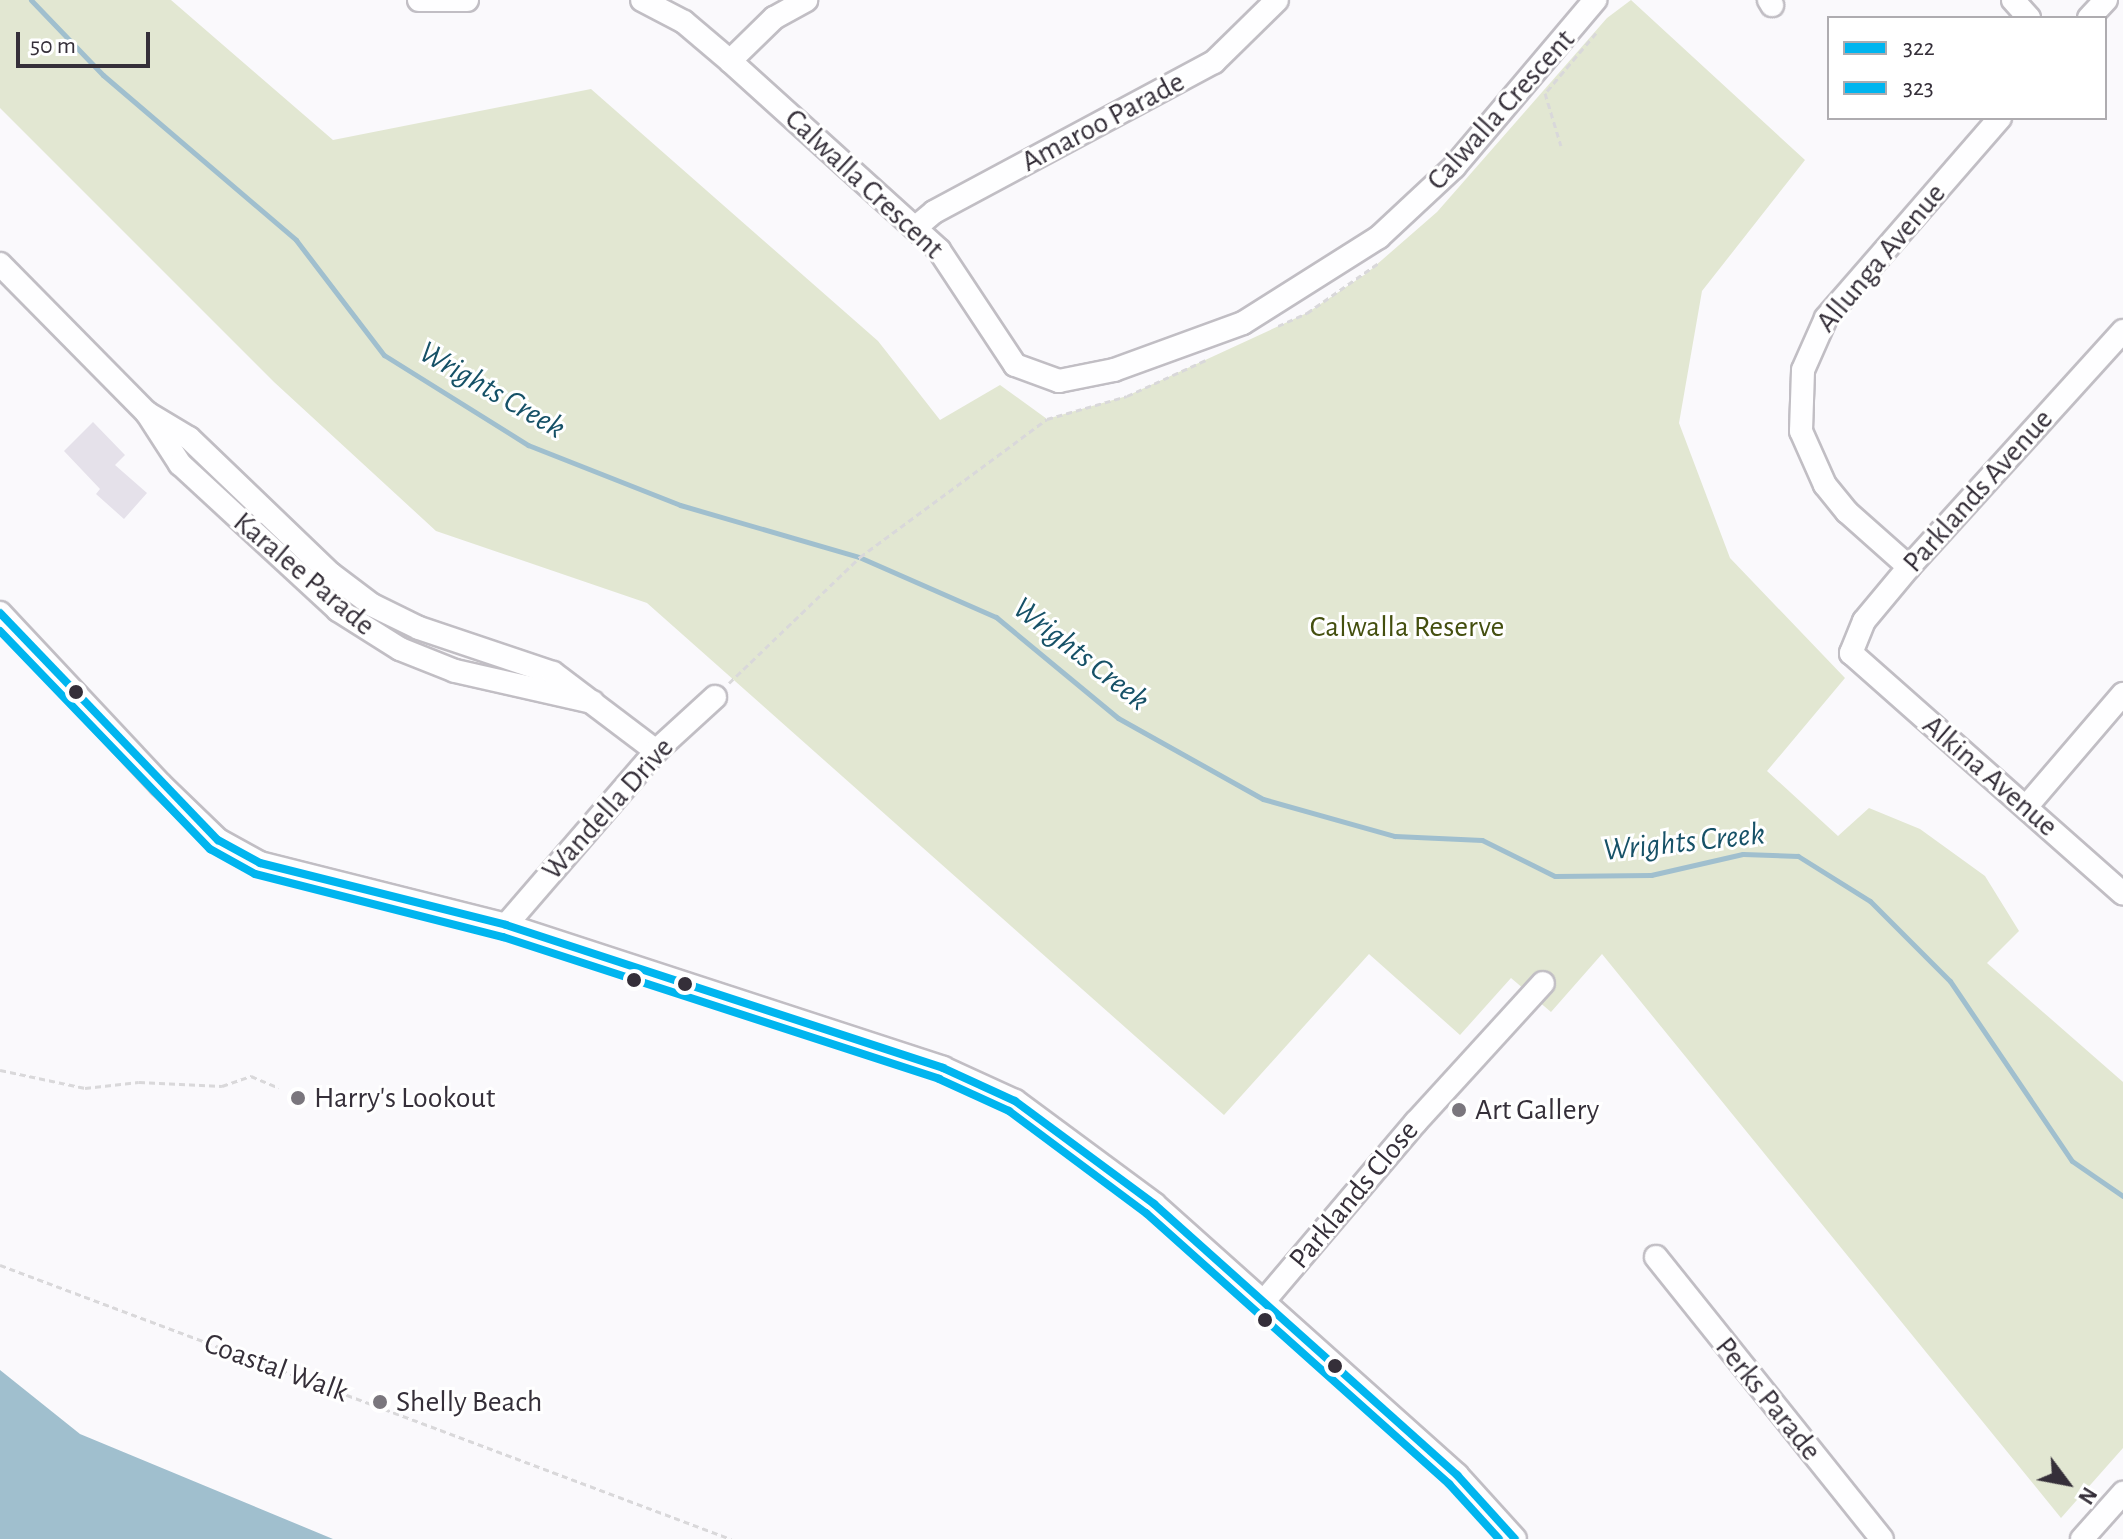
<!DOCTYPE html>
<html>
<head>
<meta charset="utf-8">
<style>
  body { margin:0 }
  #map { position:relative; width:2123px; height:1539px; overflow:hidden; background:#faf9fc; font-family:"Alegreya Sans",sans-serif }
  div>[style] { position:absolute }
  .green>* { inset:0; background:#e2e7d2 }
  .water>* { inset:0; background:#a0bfce }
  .stream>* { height:5px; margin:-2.5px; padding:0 2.5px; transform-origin:2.5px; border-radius:2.5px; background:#a0bfce }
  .building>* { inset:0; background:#e5e1ea }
  .path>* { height:3px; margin-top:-1.5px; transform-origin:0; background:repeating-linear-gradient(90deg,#d9d8da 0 6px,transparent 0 10px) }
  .roads { filter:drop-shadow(2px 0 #c1bec4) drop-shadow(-2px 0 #c1bec4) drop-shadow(0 2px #c1bec4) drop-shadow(0 -2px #c1bec4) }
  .minor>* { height:22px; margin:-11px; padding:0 11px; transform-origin:11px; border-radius:11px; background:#fefeff }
  .bus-1>* { height:8px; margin:-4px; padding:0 4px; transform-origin:4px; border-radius:4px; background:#00b5ef }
  .bus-2>* { height:8px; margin:-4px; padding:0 4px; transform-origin:4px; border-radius:4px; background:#00b5ef }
  .dots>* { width:22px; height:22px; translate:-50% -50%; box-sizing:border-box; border:4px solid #fff; border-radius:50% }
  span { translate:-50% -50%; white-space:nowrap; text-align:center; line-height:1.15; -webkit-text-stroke:6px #fff; paint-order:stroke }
  .street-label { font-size:30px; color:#352f39 }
  .park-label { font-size:30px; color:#444f0f }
  .poi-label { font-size:30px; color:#352f39 }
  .left { translate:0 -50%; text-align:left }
  .water-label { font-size:32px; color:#165167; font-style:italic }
  .legend { position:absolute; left:1827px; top:16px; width:280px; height:104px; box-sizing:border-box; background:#fff; border:2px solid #aeacb0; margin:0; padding:10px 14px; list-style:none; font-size:24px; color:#352f39 }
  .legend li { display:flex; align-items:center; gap:16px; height:40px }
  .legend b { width:40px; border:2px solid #aeacb0 }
  .north { position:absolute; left:2027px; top:1443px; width:80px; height:80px; -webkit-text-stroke:6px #fff; paint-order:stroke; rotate:122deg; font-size:22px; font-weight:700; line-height:32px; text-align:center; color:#352f39 }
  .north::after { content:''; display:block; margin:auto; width:28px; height:36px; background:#352f39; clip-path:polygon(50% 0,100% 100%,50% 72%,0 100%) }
  .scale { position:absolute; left:16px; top:32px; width:134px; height:36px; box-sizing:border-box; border:4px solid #352f39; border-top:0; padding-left:10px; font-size:24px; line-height:28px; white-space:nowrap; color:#352f39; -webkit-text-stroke:6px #fff; paint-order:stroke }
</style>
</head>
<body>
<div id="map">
  <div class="green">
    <i style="clip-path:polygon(0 0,171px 0,333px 140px,591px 89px,878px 341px,940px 420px,1000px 385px,1047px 419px,1127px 396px,1307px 313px,1367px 273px,1437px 212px,1607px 18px,1631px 0,1805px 160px,1702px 291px,1679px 423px,1730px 558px,1845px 678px,1767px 771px,1838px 836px,1869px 808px,1920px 829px,1985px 876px,2019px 931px,1987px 963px,2123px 1082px,2123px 1448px,2061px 1518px,1602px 954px,1551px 1012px,1511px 978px,1460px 1035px,1369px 954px,1224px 1115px,647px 603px,436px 531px,274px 382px,0 108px)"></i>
  </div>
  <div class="water">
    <i style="clip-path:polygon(0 1370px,80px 1434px,333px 1539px,0 1539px)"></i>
  </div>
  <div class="stream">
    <i style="left:31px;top:0;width:104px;rotate:46.2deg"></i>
    <i style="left:103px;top:75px;width:254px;rotate:40.5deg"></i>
    <i style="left:296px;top:240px;width:145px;rotate:52.6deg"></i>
    <i style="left:384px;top:355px;width:170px;rotate:32deg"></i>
    <i style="left:528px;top:445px;width:163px;rotate:21.5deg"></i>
    <i style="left:680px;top:505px;width:186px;rotate:16.2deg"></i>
    <i style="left:859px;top:557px;width:150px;rotate:23.7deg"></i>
    <i style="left:996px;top:617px;width:158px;rotate:39.6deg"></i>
    <i style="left:1118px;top:718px;width:166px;rotate:29.2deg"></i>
    <i style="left:1263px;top:799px;width:137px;rotate:15.7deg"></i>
    <i style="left:1395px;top:836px;width:87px;rotate:2.6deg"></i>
    <i style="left:1482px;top:840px;width:81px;rotate:26.3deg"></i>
    <i style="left:1555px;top:876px;width:96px;rotate:-0.6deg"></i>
    <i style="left:1651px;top:875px;width:94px;rotate:-12.9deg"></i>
    <i style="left:1743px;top:854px;width:55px;rotate:2.1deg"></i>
    <i style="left:1798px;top:856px;width:85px;rotate:32deg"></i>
    <i style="left:1870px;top:901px;width:113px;rotate:45deg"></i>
    <i style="left:1950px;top:981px;width:217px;rotate:55.9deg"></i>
    <i style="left:2072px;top:1161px;width:62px;rotate:34.5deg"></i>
  </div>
  <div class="building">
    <i style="clip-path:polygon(93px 422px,125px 455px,115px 465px,147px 493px,124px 519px,96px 494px,100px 489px,64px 451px)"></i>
  </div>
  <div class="path">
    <i style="left:1547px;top:91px;width:76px;rotate:-49.8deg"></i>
    <i style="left:1545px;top:93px;width:55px;rotate:73.2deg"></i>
    <i style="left:1278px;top:326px;width:32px;rotate:-24deg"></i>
    <i style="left:1307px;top:313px;width:89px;rotate:-34.9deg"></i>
    <i style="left:729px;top:683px;width:182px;rotate:-43.9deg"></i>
    <i style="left:860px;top:557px;width:232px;rotate:-36.4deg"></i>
    <i style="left:1047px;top:419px;width:83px;rotate:-16deg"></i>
    <i style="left:1127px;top:396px;width:87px;rotate:-24.5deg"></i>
    <i style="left:0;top:1070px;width:87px;rotate:12deg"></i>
    <i style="left:85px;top:1088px;width:54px;rotate:-6.3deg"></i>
    <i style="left:139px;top:1082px;width:83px;rotate:2.8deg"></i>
    <i style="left:222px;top:1086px;width:31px;rotate:-19deg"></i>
    <i style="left:251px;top:1076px;width:30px;rotate:23deg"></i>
    <i style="left:0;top:1265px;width:781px;rotate:20.55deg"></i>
  </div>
  <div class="roads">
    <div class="minor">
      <i style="left:419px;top:0;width:48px"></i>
      <i style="left:642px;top:0;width:47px;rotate:27.6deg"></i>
      <i style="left:684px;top:22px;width:60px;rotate:40.3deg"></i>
      <i style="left:730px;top:61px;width:282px;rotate:42.1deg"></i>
      <i style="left:939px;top:250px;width:138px;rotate:56.5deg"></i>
      <i style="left:1015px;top:365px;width:47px;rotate:20deg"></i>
      <i style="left:1059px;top:381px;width:56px;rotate:-11.3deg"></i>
      <i style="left:1114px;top:370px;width:137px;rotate:-20deg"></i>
      <i style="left:1243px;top:323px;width:161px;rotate:-32.3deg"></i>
      <i style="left:1379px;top:237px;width:103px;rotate:-43deg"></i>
      <i style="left:1454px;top:167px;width:219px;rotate:-49.8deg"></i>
      <i style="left:1769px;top:0;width:6px;rotate:59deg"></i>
      <i style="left:2013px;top:0;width:24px;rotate:48deg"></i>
      <i style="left:2089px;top:18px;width:25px;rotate:-47deg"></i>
      <i style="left:730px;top:61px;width:62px;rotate:-44.3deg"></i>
      <i style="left:774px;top:18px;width:37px;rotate:-29deg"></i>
      <i style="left:915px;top:228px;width:25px;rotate:-40deg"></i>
      <i style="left:934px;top:212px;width:318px;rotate:-28.2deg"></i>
      <i style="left:1214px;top:62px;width:88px;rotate:-44.5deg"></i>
      <i style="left:0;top:264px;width:209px;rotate:45.4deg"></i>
      <i style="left:147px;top:413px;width:61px;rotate:57.1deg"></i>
      <i style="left:180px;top:464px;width:215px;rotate:42.7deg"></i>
      <i style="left:338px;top:610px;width:73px;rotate:32.2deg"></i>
      <i style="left:400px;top:649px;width:59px;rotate:21.8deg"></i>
      <i style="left:455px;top:671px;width:141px;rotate:12.7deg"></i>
      <i style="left:2123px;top:331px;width:319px;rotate:132.2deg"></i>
      <i style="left:1909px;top:567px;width:70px;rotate:129.8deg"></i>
      <i style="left:1864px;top:621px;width:35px;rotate:112deg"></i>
      <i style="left:1851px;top:653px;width:363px;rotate:41.5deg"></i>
      <i style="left:147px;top:413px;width:49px;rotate:30.8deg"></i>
      <i style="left:189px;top:438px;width:197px;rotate:43.8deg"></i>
      <i style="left:331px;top:574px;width:51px;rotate:37.1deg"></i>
      <i style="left:372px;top:605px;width:52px;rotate:26.1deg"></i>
      <i style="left:419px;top:628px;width:141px;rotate:18.6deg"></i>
      <i style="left:553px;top:673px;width:129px;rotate:37.1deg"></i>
      <i style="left:1909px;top:567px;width:83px;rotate:-138.4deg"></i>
      <i style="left:1847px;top:512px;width:35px;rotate:-129deg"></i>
      <i style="left:1825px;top:485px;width:59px;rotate:-114deg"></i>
      <i style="left:1801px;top:431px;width:61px;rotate:-88.1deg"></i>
      <i style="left:1803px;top:370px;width:57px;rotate:-66.1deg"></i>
      <i style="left:1826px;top:318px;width:265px;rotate:-49deg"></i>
      <i style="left:0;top:613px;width:234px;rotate:46.9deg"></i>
      <i style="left:160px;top:784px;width:81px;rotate:44deg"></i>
      <i style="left:218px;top:840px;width:48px;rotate:28.7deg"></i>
      <i style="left:260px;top:863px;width:254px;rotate:14.1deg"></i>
      <i style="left:506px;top:925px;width:460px;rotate:18.1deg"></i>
      <i style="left:943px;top:1068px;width:79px;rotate:24.6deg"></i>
      <i style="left:1015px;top:1101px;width:173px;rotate:36.5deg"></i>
      <i style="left:1154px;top:1204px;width:407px;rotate:41.8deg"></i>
      <i style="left:1457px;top:1475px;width:86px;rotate:47.8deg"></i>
      <i style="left:2026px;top:807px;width:149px;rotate:-49.4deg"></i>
      <i style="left:506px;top:925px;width:230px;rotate:-49.2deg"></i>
      <i style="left:656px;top:751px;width:80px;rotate:-42.5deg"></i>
      <i style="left:1656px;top:1257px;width:361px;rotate:51.3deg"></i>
      <i style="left:1264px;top:1301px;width:235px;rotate:-49.7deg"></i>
      <i style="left:1416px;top:1122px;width:188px;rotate:-47.6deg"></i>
      <i style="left:2082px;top:1539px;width:62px;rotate:-48.3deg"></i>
    </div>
  </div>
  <div class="bus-1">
    <i style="left:0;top:613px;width:315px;rotate:46.2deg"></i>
    <i style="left:218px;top:840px;width:48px;rotate:28.7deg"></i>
    <i style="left:260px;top:863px;width:254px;rotate:14.1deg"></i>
    <i style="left:506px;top:925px;width:460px;rotate:18.1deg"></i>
    <i style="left:943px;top:1068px;width:79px;rotate:24.6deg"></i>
    <i style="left:1015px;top:1101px;width:173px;rotate:36.5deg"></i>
    <i style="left:1154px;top:1204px;width:407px;rotate:41.8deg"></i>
    <i style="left:1457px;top:1475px;width:86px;rotate:47.8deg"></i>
  </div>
  <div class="bus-2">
    <i style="left:0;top:631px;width:303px;rotate:46.1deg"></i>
    <i style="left:210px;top:849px;width:51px;rotate:29.1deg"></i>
    <i style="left:255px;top:874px;width:256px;rotate:14.3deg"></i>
    <i style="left:503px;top:937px;width:459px;rotate:18deg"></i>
    <i style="left:939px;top:1079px;width:77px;rotate:24.6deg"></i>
    <i style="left:1009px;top:1111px;width:171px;rotate:36.7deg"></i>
    <i style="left:1146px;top:1213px;width:407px;rotate:41.8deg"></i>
    <i style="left:1449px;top:1484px;width:74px;rotate:47.7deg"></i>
  </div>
  <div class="dots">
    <i style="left:76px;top:692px;background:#352f39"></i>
    <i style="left:634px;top:980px;background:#352f39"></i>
    <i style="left:685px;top:984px;background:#352f39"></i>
    <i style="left:298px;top:1098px;background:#7a767d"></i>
    <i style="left:1459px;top:1110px;background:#7a767d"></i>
    <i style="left:1265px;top:1320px;background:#352f39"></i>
    <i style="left:1335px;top:1366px;background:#352f39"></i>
    <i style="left:380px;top:1402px;background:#7a767d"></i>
  </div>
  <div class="street-label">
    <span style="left:1501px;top:110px;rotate:-48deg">Calwalla Crescent</span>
    <span style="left:1103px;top:122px;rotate:-28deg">Amaroo Parade</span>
    <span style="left:864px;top:184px;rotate:43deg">Calwalla Crescent</span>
    <span style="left:1881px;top:258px;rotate:-50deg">Allunga Avenue</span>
    <span style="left:1978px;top:491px;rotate:-48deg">Parklands Avenue</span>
    <span style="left:304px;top:574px;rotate:40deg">Karalee Parade</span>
    <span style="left:1990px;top:776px;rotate:41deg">Alkina Avenue</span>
    <span style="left:608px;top:809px;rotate:-48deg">Wandella Drive</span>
    <span style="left:1354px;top:1195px;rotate:-50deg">Parklands Close</span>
    <span style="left:276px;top:1368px;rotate:20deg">Coastal Walk</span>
    <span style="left:1768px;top:1399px;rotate:51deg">Perks Parade</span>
  </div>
  <div class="park-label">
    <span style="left:1407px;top:627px">Calwalla Reserve</span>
  </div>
  <div class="poi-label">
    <span class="left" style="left:314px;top:1098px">Harry's Lookout</span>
    <span class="left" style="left:1475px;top:1110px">Art Gallery</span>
    <span class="left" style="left:396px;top:1402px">Shelly Beach</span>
  </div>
  <div class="water-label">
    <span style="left:492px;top:390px;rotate:30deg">Wrights Creek</span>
    <span style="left:1081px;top:654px;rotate:38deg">Wrights Creek</span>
    <span style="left:1684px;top:842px;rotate:-6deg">Wrights Creek</span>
  </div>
  <ul class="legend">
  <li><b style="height:10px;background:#00b5ef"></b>322</li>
  <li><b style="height:10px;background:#00b5ef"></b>323</li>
  </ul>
  <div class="north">N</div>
  <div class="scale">50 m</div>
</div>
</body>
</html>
